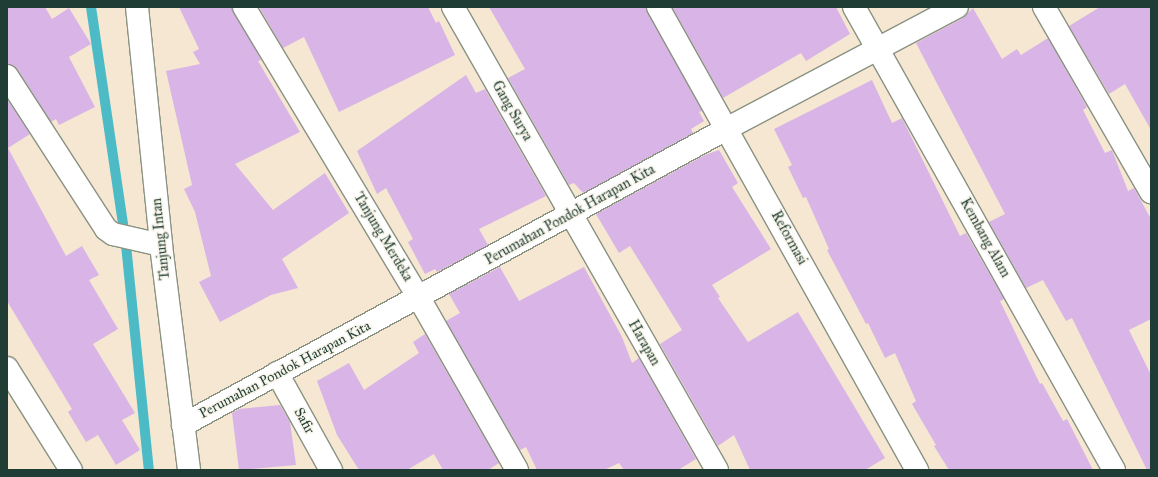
<!DOCTYPE html>
<html>
<head>
<meta charset="utf-8">
<style>
  body { margin:0 }
  #map { position:relative; width:1158px; height:477px; overflow:hidden; background:#f5e7d1; font-family:"IM FELL Great Primer",serif }
  div>[style] { position:absolute }
  .stream>* { height:10px; margin:-5px; padding:0 5px; transform-origin:5px; border-radius:5px; background:#4dbbc6 }
  .building>* { inset:0; background:#d9b4e6 }
  .roads { filter:drop-shadow(1px 0 #8a9282) drop-shadow(-1px 0 #8a9282) drop-shadow(0 1px #8a9282) drop-shadow(0 -1px #8a9282) }
  .minor>* { height:22px; margin:-11px; padding:0 11px; transform-origin:11px; border-radius:11px; background:#fff }
  span { translate:-50% -50%; white-space:nowrap; text-align:center; line-height:1.15; -webkit-text-stroke:3px #f7f3e8; paint-order:stroke }
  .street-label { font-size:14px; color:#1f3d34 }
  .frame { position:absolute; inset:0; border:8px solid #1f3d34; pointer-events:none }
</style>
</head>
<body>
<div id="map">
  <div class="stream">
    <i style="left:91px;top:7px;width:241px;rotate:81.6deg"></i>
    <i style="left:126px;top:245px;width:226px;rotate:84.2deg"></i>
  </div>
  <div class="building">
    <i style="clip-path:polygon(7px 7px,45px 7px,52px 19px,69px 8px,91px 44px,69px 57px,95px 107px,59px 125px,56px 119px,51px 122px,17px 69px,7px 64px)"></i>
    <i style="clip-path:polygon(179px 7px,232px 7px,261px 60px,258px 61px,300px 132px,235px 164px,273px 210px,325px 173px,349px 213px,282px 259px,298px 288px,271px 295px,220px 322px,199px 282px,211px 276px,195px 212px,184px 189px,192px 185px,166px 71px,200px 64px,193px 52px,199px 49px)"></i>
    <i style="clip-path:polygon(259px 7px,428px 7px,436px 23px,439px 21px,455px 55px,339px 112px,304px 37px,283px 48px)"></i>
    <i style="clip-path:polygon(489px 7px,646px 7px,702px 111px,699px 112px,704px 121px,691px 129px,693px 133px,583px 193px,574px 183px,569px 185px,508px 78px,525px 69px)"></i>
    <i style="clip-path:polygon(672px 7px,836px 7px,850px 34px,806px 61px,801px 53px,723px 98px)"></i>
    <i style="clip-path:polygon(1100px 7px,1151px 7px,1151px 130px,1125px 84px,1109px 94px,1069px 26px)"></i>
    <i style="clip-path:polygon(973px 8px,1002px 59px,1017px 49px,1021px 55px,1048px 38px,1087px 107px,1083px 110px,1105px 153px,1112px 150px,1128px 191px,1134px 188px,1151px 219px,1151px 319px,1129px 330px,1151px 375px,1151px 470px,1147px 470px,1072px 318px,1066px 321px,1043px 280px,1026px 288px,989px 222px,1005px 214px,916px 43px,963px 18px)"></i>
    <i style="clip-path:polygon(466px 75px,476px 93px,485px 89px,546px 196px,479px 229px,488px 245px,437px 272px,435px 269px,425px 274px,408px 242px,413px 239px,386px 188px,377px 194px,357px 151px)"></i>
    <i style="clip-path:polygon(872px 80px,892px 123px,902px 118px,960px 236px,966px 233px,1004px 299px,1000px 301px,1040px 384px,1042px 383px,1063px 421px,1067px 419px,1093px 470px,949px 470px,934px 446px,936px 445px,912px 404px,916px 401px,895px 353px,885px 358px,868px 323px,866px 324px,827px 250px,829px 249px,806px 197px,803px 198px,788px 167px,792px 165px,774px 129px)"></i>
    <i style="clip-path:polygon(7px 99px,30px 134px,8px 148px,66px 256px,82px 246px,99px 275px,89px 280px,118px 329px,93px 344px,135px 413px,122px 420px,140px 450px,116px 465px,98px 435px,86px 442px,68px 412px,72px 409px,7px 301px)"></i>
    <i style="clip-path:polygon(719px 150px,738px 183px,732px 187px,771px 249px,712px 285px,720px 297px,718px 298px,748px 342px,798px 312px,885px 458px,865px 470px,750px 470px,734px 435px,718px 446px,660px 344px,682px 330px,630px 246px,619px 253px,596px 214px,705px 155px)"></i>
    <i style="clip-path:polygon(500px 267px,519px 301px,584px 267px,622px 337px,632px 363px,639px 358px,696px 459px,678px 470px,624px 470px,619px 463px,604px 470px,537px 470px,526px 447px,520px 450px,446px 321px,460px 313px,449px 294px)"></i>
    <i style="clip-path:polygon(425px 334px,499px 463px,488px 470px,443px 470px,434px 454px,407px 470px,359px 470px,337px 435px,317px 381px,349px 363px,364px 390px,419px 353px,413px 342px)"></i>
    <i style="clip-path:polygon(280px 405px,290px 422px,296px 465px,239px 470px,232px 413px,239px 409px)"></i>
  </div>
  <div class="roads">
    <div class="minor">
      <i style="left:137px;top:7px;width:239px;rotate:84.2deg"></i>
      <i style="left:161px;top:245px;width:227px;rotate:82.9deg"></i>
      <i style="left:244px;top:7px;width:340px;rotate:59deg"></i>
      <i style="left:419px;top:298px;width:198px;rotate:60.3deg"></i>
      <i style="left:453px;top:7px;width:533px;rotate:60.31deg"></i>
      <i style="left:658px;top:7px;width:531px;rotate:60.78deg"></i>
      <i style="left:854px;top:7px;width:531px;rotate:60.68deg"></i>
      <i style="left:1044px;top:7px;width:214px;rotate:60deg"></i>
      <i style="left:7px;top:76px;width:182px;rotate:57.1deg"></i>
      <i style="left:106px;top:229px;width:9px;rotate:36deg"></i>
      <i style="left:113px;top:234px;width:49px;rotate:12.9deg"></i>
      <i style="left:7px;top:368px;width:120px;rotate:57.9deg"></i>
      <i style="left:277px;top:373px;width:111px;rotate:60.9deg"></i>
      <i style="left:183px;top:425px;width:621px;rotate:-28.59deg"></i>
      <i style="left:728px;top:128px;width:259px;rotate:-27.9deg"></i>
    </div>
  </div>
  <div class="street-label">
    <span style="left:512px;top:111px;rotate:60deg">Gang Surya</span>
    <span style="left:570px;top:215px;rotate:-29deg">Perumahan Pondok Harapan Kita</span>
    <span style="left:383px;top:237px;rotate:59deg">Tanjung Merdeka</span>
    <span style="left:789px;top:238px;rotate:61deg">Reformasi</span>
    <span style="left:985px;top:238px;rotate:61deg">Kembang Alam</span>
    <span style="left:161px;top:239px;rotate:-96deg">Tanjung Intan</span>
    <span style="left:644px;top:343px;rotate:60deg">Harapan</span>
    <span style="left:285px;top:370px;rotate:-28deg">Perumahan Pondok Harapan Kita</span>
    <span style="left:304px;top:421px;rotate:61deg">Safir</span>
  </div>
  <div class="frame"></div>
</div>
</body>
</html>
